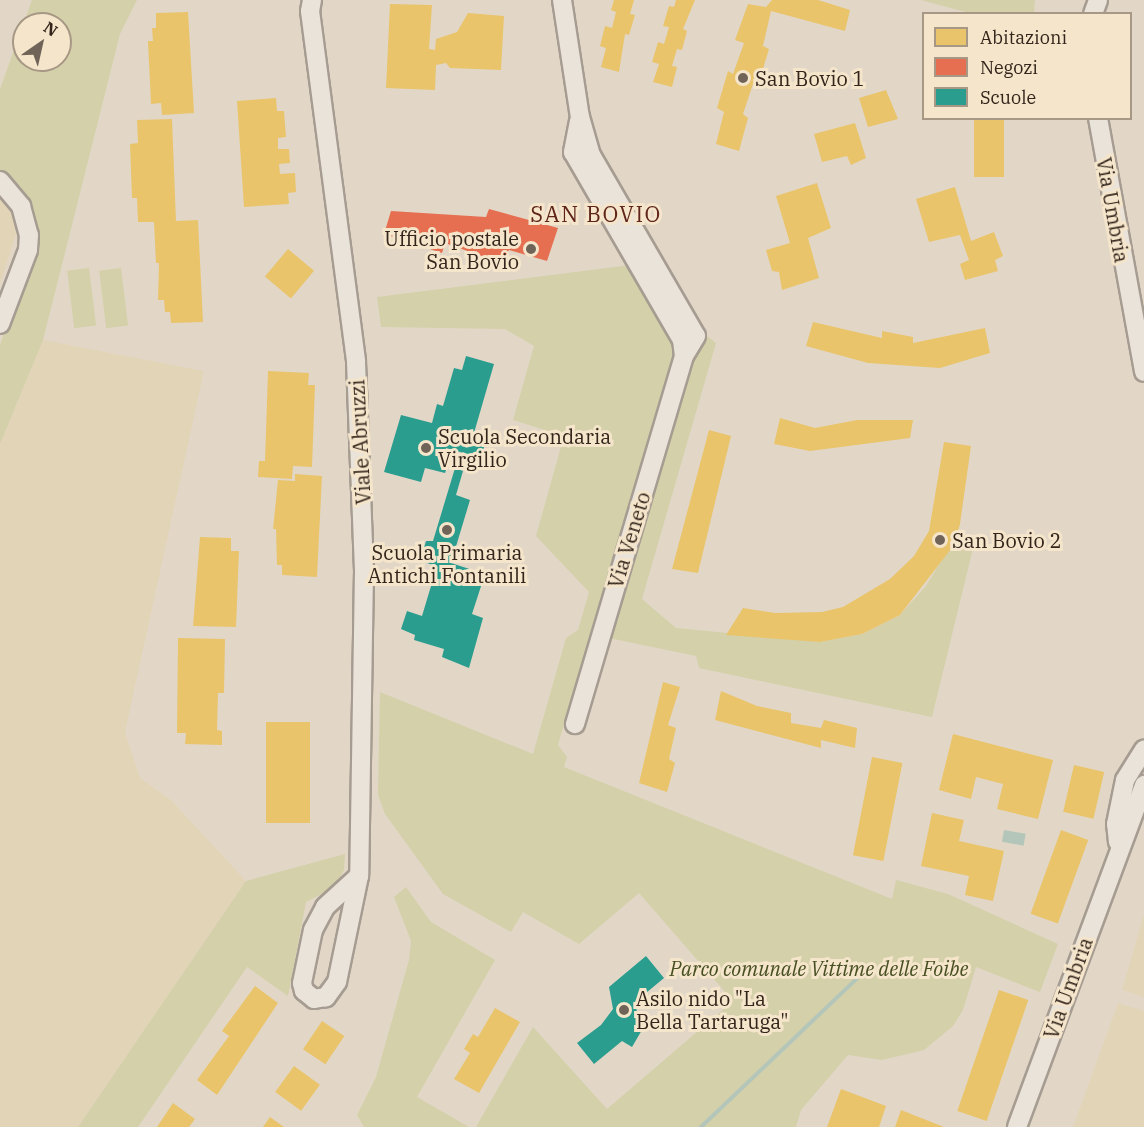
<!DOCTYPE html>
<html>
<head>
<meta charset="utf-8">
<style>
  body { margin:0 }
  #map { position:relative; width:1144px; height:1127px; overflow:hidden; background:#e2d7c7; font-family:"IBM Plex Serif",serif }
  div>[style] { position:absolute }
  .farmland>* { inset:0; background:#e2d5b7 }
  .green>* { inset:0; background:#d4d0a9; transform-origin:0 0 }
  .water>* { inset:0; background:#b4c6b9; transform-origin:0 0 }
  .homes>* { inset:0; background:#e9c46a; transform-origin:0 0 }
  .shops>* { inset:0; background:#e76f51 }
  .schools>* { inset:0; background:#2a9d8f }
  .stream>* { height:4px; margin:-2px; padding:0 2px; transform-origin:2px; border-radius:2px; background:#b4c6b9 }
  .roads { filter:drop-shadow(2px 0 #a69c91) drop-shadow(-2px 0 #a69c91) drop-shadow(0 2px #a69c91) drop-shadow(0 -2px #a69c91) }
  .minor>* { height:18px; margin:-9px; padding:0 9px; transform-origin:9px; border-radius:9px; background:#eae3d9 }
  .dots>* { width:16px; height:16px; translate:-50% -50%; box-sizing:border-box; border:3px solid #f4e5cb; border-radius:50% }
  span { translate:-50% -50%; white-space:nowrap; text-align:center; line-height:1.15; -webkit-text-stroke:6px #f4e5cb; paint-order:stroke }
  .poi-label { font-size:20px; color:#33251b }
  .left { translate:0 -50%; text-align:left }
  .right { translate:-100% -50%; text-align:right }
  .street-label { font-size:20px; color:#33251b }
  .park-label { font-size:20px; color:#474f22; font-style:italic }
  .quarter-label { font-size:22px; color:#5f241b; letter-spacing:1.5px }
  .legend { position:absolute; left:922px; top:12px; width:210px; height:108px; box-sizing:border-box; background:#f4e5cb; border:2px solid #a79885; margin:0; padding:8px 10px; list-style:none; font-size:18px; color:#33251b }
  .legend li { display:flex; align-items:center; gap:12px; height:30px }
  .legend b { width:30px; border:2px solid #a79885 }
  .north { position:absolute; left:12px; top:12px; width:60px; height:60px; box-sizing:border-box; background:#f4e5cb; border:2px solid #a79885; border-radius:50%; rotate:34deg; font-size:16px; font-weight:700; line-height:24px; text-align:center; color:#33251b }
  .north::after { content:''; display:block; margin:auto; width:21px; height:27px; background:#706357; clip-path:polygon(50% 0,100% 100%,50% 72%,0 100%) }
</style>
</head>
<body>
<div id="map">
  <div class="farmland">
    <i style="clip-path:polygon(0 198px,13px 216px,16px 234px,0 284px)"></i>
    <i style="clip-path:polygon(43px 340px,204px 371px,125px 732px,140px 778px,172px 801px,246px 881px,78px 1127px,0 1127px,0 444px)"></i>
    <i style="clip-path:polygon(1144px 914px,1144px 997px,1122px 990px)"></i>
    <i style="clip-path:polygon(1118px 1003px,1144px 1011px,1144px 1127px,1073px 1127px)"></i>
  </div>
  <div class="green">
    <i style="clip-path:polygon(evenodd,32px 0,137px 0,120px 34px,43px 340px,0 444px,0 345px,37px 235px,31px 209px,0 174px,0 89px,32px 0,24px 24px,60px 24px,60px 60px,24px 60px,24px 24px)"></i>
    <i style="clip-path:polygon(921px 0,1035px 0,1034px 13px,969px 13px)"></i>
    <i style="clip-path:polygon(630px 265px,677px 345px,558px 745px,567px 757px,564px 767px,892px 899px,896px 880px,948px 894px,1058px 944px,1040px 992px,976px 967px,963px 1010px,953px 1026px,924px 1050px,882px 1060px,848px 1055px,801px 1110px,796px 1127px,476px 1127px,533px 1027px,607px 1109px,733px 1001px,639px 893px,579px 944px,523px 912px,511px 932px,443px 894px,385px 814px,378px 795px,380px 692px,533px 754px,566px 638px,578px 630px,589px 592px,536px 536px,564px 436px,513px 420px,534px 346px,505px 329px,381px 327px,377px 297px)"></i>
    <i style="left:89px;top:268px;width:58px;height:22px;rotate:83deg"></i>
    <i style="left:121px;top:268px;width:58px;height:22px;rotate:83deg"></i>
    <i style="clip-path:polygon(703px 333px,716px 343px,642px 599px,676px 628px,820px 642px,862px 634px,900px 615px,926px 586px,957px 535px,975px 540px,932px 717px,699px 668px,696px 656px,609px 638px)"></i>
    <i style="clip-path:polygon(345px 854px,344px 870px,335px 887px,306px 902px,288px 996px,247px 967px,138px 1127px,78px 1127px,246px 881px)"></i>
    <i style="clip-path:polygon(406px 887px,431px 922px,495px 960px,417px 1097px,469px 1127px,364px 1127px,357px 1115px,376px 1077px,409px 960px,411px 941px,394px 897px)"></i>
  </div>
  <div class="water">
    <i style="left:1004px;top:830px;width:22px;height:12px;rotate:10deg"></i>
  </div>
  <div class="homes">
    <i style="clip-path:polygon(614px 0,634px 0,630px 14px,635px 15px,629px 35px,625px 34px,619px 72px,601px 67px,606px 48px,600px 46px,605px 26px,612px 28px,616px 12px,611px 10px)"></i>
    <i style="clip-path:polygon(676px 0,695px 0,683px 29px,687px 31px,682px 50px,677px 49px,672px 66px,677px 67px,672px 87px,653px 82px,659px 64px,652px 62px,658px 42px,664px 44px,669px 27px,663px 26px,669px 6px,674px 7px)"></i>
    <i style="clip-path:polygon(772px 0,818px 0,850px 10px,845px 31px,771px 11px,763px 46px,769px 49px,759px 82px,753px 84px,743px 114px,748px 118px,739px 151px,716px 144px,724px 112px,717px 108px,728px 71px,733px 74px,744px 43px,735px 40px,748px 4px,766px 7px)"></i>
    <i style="clip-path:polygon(390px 4px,432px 5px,429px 49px,435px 50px,436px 39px,457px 32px,468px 13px,504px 16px,501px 70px,450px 68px,446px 63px,436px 65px,435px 90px,386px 88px)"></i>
    <i style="clip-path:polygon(188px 12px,194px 113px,162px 115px,161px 103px,151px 104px,148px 41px,153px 41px,152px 28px,156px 28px,156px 13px)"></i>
    <i style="clip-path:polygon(886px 90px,898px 119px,868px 127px,859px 98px)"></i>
    <i style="clip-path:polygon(276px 98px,277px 111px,284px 111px,286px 137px,278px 138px,278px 149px,289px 149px,290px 163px,279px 164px,280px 174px,295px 173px,296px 192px,288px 193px,289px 204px,244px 207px,237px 101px)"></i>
    <i style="left:974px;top:118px;width:30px;height:59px"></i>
    <i style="clip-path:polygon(172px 119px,176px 221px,198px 220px,203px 322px,171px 323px,170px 312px,165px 312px,164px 300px,158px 300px,159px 263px,156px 263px,154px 222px,138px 222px,137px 198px,132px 198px,130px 144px,138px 143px,137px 120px)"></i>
    <i style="clip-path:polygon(855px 123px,866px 158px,851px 165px,847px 156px,822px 162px,814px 134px)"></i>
    <i style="clip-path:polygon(817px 183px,831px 228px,808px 238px,819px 278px,782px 290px,779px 272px,772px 271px,766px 250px,790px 243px,776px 196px)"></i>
    <i style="clip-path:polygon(955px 187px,971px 241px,994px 232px,1003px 256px,995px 260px,998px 271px,965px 280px,960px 264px,969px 260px,960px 235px,929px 242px,916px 199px)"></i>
    <i style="left:288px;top:249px;width:34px;height:36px;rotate:40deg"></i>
    <i style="clip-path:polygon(813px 322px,882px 338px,882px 331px,913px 337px,913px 343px,985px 328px,990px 353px,940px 368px,868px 363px,806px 346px)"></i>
    <i style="clip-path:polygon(268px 371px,309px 373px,308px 385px,315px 385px,312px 467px,293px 466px,292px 479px,258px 477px,259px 461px,265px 461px)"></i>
    <i style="clip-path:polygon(780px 418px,815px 428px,857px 420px,913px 420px,910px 438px,810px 451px,774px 444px)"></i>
    <i style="clip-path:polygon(709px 430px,731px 436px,698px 573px,672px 569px)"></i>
    <i style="clip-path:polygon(944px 442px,971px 446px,960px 524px,954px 545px,900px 615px,862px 634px,820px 642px,726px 635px,743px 608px,776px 613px,822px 612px,843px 607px,890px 579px,914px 556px,929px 531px)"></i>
    <i style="clip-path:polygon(295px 474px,322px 476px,317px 577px,282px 575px,282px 565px,277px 565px,276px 529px,273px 529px,278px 480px,295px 481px)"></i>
    <i style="clip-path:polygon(200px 537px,231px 538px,231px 551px,239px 551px,236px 627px,193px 626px)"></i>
    <i style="clip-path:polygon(178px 638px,225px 639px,224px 693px,218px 693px,217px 730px,222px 731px,222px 745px,185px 744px,186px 733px,177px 733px)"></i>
    <i style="clip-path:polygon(663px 682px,680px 687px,668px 725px,676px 728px,669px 759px,675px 763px,667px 792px,639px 783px)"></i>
    <i style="clip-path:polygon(721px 691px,757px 706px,791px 713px,791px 723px,821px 728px,824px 720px,857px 728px,855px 748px,821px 740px,821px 748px,715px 720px)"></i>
    <i style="left:266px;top:722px;width:44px;height:101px"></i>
    <i style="clip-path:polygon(953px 734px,1053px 760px,1038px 819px,997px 809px,1003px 784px,976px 777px,971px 799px,939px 790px)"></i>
    <i style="left:872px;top:757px;width:31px;height:100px;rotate:11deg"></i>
    <i style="left:1074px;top:765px;width:31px;height:48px;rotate:13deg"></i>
    <i style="clip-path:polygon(932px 813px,964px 820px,959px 841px,1004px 851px,993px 901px,965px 895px,969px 876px,921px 866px)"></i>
    <i style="left:1061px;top:830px;width:29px;height:89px;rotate:20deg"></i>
    <i style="clip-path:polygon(255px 986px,278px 1003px,217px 1095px,197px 1080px,229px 1036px,222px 1031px)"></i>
    <i style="left:999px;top:990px;width:31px;height:128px;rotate:19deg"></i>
    <i style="clip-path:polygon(495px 1008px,520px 1022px,479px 1093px,454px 1079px,470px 1053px,464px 1049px,473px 1034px,478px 1037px)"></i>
    <i style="left:322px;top:1021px;width:27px;height:34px;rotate:34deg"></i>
    <i style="left:294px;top:1066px;width:32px;height:32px;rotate:36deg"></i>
    <i style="clip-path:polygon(841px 1089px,886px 1106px,879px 1127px,827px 1127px)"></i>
    <i style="clip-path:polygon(173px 1103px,195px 1119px,189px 1127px,157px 1127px)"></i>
    <i style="clip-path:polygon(901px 1110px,944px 1127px,895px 1127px)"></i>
    <i style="clip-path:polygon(270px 1117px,284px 1127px,263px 1127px)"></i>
  </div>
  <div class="shops">
    <i style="clip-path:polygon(489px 209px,558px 228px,547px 261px,509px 250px,504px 260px,487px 258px,445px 243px,442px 253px,384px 234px,391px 211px,486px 217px)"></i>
  </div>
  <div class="schools">
    <i style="clip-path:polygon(466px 356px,494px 364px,474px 433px,487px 437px,481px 458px,446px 448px,441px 465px,447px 467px,445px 473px,425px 468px,421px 482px,384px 472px,401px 415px,432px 423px,437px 404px,443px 406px,454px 368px,462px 370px)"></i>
    <i style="clip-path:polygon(455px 468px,463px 471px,456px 495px,470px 500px,451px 563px,485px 574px,472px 614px,483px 618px,469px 668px,442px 657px,444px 649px,414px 640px,415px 635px,401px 629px,407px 611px,422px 616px,437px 566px,420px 561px,426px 541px,433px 541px)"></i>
    <i style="clip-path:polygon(646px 956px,664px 978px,634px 1003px,637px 1011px,649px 1018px,632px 1047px,622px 1041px,594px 1064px,577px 1043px,601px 1025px,613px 1009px,609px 987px)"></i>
  </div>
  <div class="stream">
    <i style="left:701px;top:1127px;width:225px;rotate:-43.6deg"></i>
  </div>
  <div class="roads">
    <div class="minor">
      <i style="left:312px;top:0;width:11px;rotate:100deg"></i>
      <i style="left:310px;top:11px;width:354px;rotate:82.5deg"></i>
      <i style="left:356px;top:362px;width:209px;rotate:87.8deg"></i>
      <i style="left:364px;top:571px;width:305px;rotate:90.9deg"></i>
      <i style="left:359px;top:876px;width:108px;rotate:101.7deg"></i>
      <i style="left:337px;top:982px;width:19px;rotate:126deg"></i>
      <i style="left:326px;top:997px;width:12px;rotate:171deg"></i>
      <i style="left:314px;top:999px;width:13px;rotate:-141deg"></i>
      <i style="left:304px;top:991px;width:8px;rotate:-104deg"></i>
      <i style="left:302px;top:983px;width:54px;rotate:-78.3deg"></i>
      <i style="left:313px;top:930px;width:26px;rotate:-62deg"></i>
      <i style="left:325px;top:907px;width:46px;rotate:-42.4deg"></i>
      <i style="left:562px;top:0;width:118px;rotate:81.3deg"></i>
      <i style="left:580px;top:117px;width:40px;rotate:74deg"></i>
      <i style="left:591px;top:155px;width:209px;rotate:59.9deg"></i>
      <i style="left:696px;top:336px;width:23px;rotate:121deg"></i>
      <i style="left:684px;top:356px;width:384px;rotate:106.5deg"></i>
      <i style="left:1093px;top:14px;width:15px;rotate:-70deg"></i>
      <i style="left:1098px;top:118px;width:258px;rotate:79.7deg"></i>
      <i style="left:579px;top:121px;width:32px;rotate:101deg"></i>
      <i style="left:573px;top:152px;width:217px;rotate:59.9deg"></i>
      <i style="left:682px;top:340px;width:16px;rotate:83deg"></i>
      <i style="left:0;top:181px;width:33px;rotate:50deg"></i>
      <i style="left:21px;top:206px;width:30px;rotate:75deg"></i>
      <i style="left:29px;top:235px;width:15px;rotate:94deg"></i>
      <i style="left:28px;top:250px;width:79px;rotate:110.7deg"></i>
      <i style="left:1118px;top:842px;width:18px;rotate:-96deg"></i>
      <i style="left:1116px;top:824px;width:45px;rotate:-78.4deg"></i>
      <i style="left:1125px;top:780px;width:36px;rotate:-58deg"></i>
      <i style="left:1017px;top:1127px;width:365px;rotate:-69.6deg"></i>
    </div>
  </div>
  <div class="dots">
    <i style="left:743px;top:78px;background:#706357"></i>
    <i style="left:531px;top:249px;background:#706357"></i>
    <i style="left:426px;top:448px;background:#706357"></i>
    <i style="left:447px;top:530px;background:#706357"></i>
    <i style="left:940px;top:540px;background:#706357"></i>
    <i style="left:624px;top:1010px;background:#706357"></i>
  </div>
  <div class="poi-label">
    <span class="left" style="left:755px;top:78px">San Bovio 1</span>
    <span class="right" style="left:519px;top:250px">Ufficio postale<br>San Bovio</span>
    <span class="left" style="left:438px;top:448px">Scuola Secondaria<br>Virgilio</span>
    <span class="left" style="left:952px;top:540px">San Bovio 2</span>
    <span style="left:447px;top:564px">Scuola Primaria<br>Antichi Fontanili</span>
    <span class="left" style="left:636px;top:1010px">Asilo nido "La<br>Bella Tartaruga"</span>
  </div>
  <div class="street-label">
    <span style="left:1113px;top:210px;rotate:80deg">Via Umbria</span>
    <span style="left:360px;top:442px;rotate:-93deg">Viale Abruzzi</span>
    <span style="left:629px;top:540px;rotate:-73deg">Via Veneto</span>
    <span style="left:1068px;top:988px;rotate:-70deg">Via Umbria</span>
  </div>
  <div class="park-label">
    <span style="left:819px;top:968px">Parco comunale Vittime delle Foibe</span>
  </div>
  <div class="quarter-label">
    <span style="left:596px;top:214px">SAN BOVIO</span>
  </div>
  <ul class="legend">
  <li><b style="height:16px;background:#e9c46a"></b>Abitazioni</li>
  <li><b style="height:16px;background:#e76f51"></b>Negozi</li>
  <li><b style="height:16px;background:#2a9d8f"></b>Scuole</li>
  </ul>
  <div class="north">N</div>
</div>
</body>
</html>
